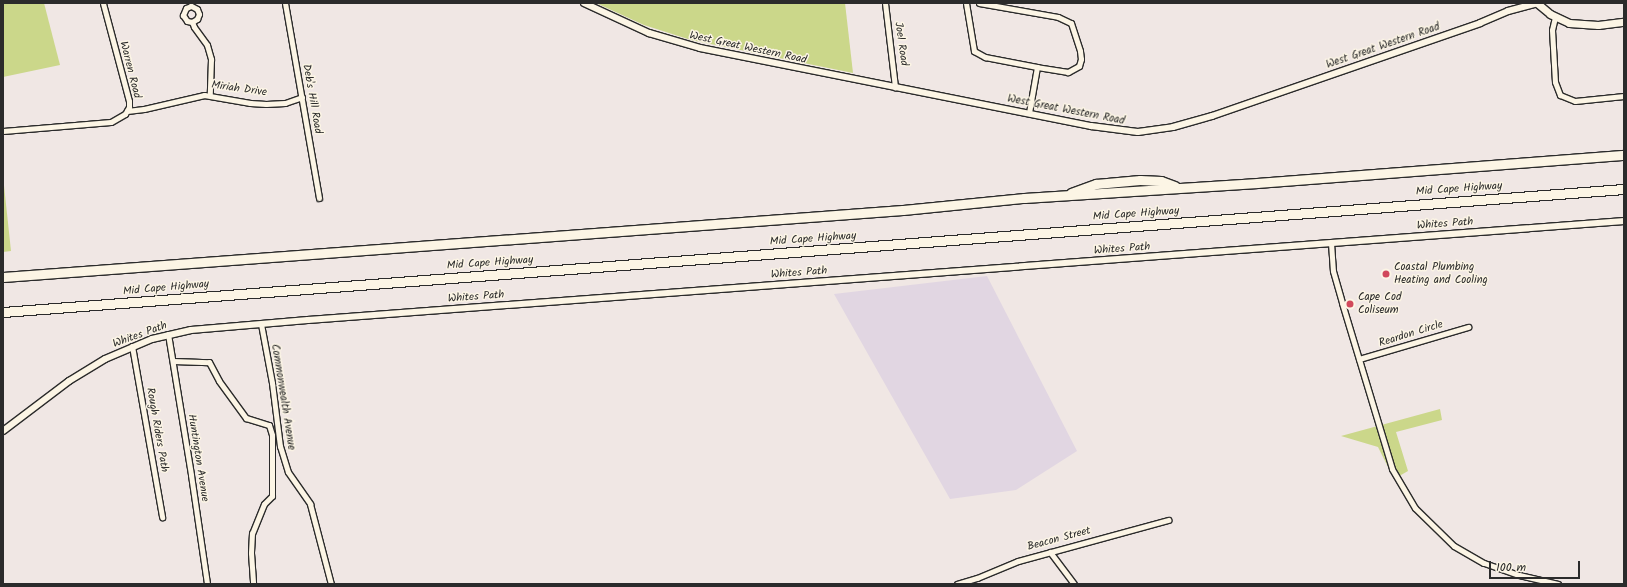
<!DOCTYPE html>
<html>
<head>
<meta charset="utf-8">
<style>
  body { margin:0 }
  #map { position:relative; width:1627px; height:587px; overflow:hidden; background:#f0e7e4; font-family:Kalam,sans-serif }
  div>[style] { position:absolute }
  .built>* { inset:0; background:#e1d6e2 }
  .green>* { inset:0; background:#cbd78a }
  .roads { filter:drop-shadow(1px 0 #2b2b2b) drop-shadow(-1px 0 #2b2b2b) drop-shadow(0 1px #2b2b2b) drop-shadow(0 -1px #2b2b2b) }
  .minor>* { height:5px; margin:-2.5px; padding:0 2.5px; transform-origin:2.5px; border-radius:2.5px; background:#fcf5e5 }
  .tertiary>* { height:6px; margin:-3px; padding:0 3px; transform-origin:3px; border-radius:3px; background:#fcf5e5 }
  .secondary>* { height:7px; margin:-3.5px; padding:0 3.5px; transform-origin:3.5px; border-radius:3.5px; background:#fcf5e5 }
  .motorway>* { height:9px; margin:-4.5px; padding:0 4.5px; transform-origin:4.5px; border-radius:4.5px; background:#fcf5e5 }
  .dots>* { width:11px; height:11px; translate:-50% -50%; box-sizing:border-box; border:2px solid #fcf5e5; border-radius:50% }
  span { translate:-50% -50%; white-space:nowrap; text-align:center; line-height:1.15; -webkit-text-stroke:3px #fcf5e5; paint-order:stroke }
  .street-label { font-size:11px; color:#2b2b2b }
  .poi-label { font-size:11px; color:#2b2b2b }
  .left { translate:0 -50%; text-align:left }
  .frame { position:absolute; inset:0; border:4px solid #2b2b2b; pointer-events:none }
  .scale { position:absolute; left:1489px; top:561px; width:91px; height:18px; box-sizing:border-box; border:2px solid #2b2b2b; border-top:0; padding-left:5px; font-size:12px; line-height:14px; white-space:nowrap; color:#2b2b2b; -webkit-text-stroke:3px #fcf5e5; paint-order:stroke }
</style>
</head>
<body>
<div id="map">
  <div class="built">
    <i style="clip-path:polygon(987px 276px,1077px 451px,1016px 490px,950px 499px,834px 294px)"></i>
  </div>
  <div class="green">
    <i style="clip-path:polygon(3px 3px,44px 3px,60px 65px,3px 77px)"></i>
    <i style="clip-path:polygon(596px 3px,845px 3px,853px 73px,691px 40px,644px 25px)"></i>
    <i style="clip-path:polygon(3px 176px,11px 251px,3px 252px)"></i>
    <i style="clip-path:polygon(1440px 409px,1442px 420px,1396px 432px,1408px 471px,1394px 479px,1378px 447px,1341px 436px)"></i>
  </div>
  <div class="roads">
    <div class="minor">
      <i style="left:285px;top:3px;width:198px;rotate:80.1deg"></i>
      <i style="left:885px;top:3px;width:85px;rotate:83.2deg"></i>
      <i style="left:966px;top:3px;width:49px;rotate:80.5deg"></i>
      <i style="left:974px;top:51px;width:13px;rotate:29deg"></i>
      <i style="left:985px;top:57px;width:53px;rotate:10.9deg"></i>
      <i style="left:1037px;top:67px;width:47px;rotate:99.9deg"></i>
      <i style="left:979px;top:3px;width:80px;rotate:10deg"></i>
      <i style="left:1058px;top:17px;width:14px;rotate:25deg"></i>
      <i style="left:1071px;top:23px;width:29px;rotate:72deg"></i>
      <i style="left:1080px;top:51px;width:8px;rotate:83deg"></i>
      <i style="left:1081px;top:59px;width:7px;rotate:106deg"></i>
      <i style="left:1079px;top:66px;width:13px;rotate:151deg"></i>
      <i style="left:1068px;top:72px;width:31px;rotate:-171deg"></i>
      <i style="left:1555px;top:17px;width:13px;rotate:103deg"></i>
      <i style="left:1552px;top:30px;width:52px;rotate:86.7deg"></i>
      <i style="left:1555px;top:82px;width:14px;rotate:69deg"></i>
      <i style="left:1560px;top:95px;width:16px;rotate:22deg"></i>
      <i style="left:1575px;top:101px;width:49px;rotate:-5.8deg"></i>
      <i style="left:192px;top:22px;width:6px;rotate:-31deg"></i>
      <i style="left:197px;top:19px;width:5px;rotate:-68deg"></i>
      <i style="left:199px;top:14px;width:5px;rotate:-112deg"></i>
      <i style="left:197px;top:9px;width:7px;rotate:-153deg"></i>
      <i style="left:191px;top:6px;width:5px;rotate:158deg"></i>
      <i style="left:186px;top:8px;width:8px;rotate:113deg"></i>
      <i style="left:183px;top:15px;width:7px;rotate:56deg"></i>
      <i style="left:187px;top:21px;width:5px;rotate:11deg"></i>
      <i style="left:192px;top:22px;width:5px;rotate:68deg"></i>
      <i style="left:194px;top:27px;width:22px;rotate:54deg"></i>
      <i style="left:207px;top:45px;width:15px;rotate:74deg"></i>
      <i style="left:211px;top:59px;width:36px;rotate:92deg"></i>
      <i style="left:127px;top:111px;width:17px;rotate:-7deg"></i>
      <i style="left:144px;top:109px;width:62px;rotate:-13.1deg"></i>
      <i style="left:204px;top:95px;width:47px;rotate:9.9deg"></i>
      <i style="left:250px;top:103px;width:16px;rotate:4deg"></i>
      <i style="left:266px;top:104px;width:19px;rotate:-3deg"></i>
      <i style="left:285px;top:103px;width:18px;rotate:-19deg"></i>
      <i style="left:3px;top:131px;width:108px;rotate:-4.8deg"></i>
      <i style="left:111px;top:122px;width:16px;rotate:-30deg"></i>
      <i style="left:125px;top:114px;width:8px;rotate:-60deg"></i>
      <i style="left:129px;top:107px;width:6px;rotate:-90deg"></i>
      <i style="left:129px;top:101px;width:101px;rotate:-104.9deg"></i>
      <i style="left:1331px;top:243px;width:28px;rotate:86deg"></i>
      <i style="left:1333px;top:271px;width:33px;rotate:74deg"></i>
      <i style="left:1342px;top:303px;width:173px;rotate:73.2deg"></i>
      <i style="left:1392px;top:469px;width:45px;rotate:59.5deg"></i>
      <i style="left:1415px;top:508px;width:54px;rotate:44.3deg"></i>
      <i style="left:1454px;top:546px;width:34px;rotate:30deg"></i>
      <i style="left:1484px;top:563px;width:37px;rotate:19deg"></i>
      <i style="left:1519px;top:575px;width:40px;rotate:13deg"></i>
      <i style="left:261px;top:324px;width:60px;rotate:79.4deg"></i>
      <i style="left:272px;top:383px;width:64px;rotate:82.8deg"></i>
      <i style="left:280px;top:446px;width:27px;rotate:73deg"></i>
      <i style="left:288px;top:472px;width:39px;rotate:55deg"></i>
      <i style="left:310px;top:504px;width:83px;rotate:75.3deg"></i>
      <i style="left:168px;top:334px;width:143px;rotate:80.7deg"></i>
      <i style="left:191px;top:475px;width:110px;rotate:81.6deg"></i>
      <i style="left:132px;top:346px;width:174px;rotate:80deg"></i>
      <i style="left:1359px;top:359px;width:114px;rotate:-16.4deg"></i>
      <i style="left:173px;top:361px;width:36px;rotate:2deg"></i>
      <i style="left:209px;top:362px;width:21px;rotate:62deg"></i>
      <i style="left:219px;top:381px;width:46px;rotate:53.9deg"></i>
      <i style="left:246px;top:418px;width:24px;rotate:17deg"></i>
      <i style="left:269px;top:425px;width:10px;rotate:73deg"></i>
      <i style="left:272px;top:435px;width:61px;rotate:90deg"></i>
      <i style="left:272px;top:496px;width:11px;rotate:135deg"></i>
      <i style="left:264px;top:504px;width:31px;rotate:112deg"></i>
      <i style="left:252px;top:533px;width:20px;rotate:93deg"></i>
      <i style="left:251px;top:553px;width:31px;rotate:86deg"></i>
      <i style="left:1050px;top:552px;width:40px;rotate:53deg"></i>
      <i style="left:957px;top:584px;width:21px;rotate:-17deg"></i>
      <i style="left:977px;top:578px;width:44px;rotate:-22.5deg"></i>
      <i style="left:1018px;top:561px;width:156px;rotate:-15.3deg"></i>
    </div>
    <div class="tertiary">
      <i style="left:584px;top:3px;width:72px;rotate:24.8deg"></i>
      <i style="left:649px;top:33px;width:53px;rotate:16.4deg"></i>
      <i style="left:700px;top:48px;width:399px;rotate:11.3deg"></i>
      <i style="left:1091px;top:126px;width:47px;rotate:7.3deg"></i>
      <i style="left:1138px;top:132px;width:35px;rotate:-8deg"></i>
      <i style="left:1173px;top:127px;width:41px;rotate:-15.8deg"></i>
      <i style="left:1212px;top:116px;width:284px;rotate:-19.1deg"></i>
      <i style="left:1480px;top:23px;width:30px;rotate:-23deg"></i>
      <i style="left:1508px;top:11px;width:30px;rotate:-15deg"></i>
      <i style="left:3px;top:431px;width:83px;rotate:-37.1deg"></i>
      <i style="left:69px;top:381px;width:42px;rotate:-31.4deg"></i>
      <i style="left:105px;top:359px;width:51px;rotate:-23.1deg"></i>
      <i style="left:152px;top:339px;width:40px;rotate:-13deg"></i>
      <i style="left:191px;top:330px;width:117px;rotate:-4.9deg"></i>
      <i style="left:308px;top:320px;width:1320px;rotate:-4.3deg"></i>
    </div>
    <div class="secondary">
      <i style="left:1537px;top:3px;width:17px;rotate:40deg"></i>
      <i style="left:1550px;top:14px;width:21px;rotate:25deg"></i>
      <i style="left:1569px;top:23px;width:29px;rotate:4deg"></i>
      <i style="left:1598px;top:25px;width:26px;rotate:-7deg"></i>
    </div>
    <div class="motorway">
      <i style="left:1071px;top:193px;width:27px;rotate:-20deg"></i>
      <i style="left:1096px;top:184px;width:44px;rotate:-5.2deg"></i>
      <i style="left:1140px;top:180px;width:21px;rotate:3deg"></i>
      <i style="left:1161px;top:181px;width:15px;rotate:20deg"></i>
      <i style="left:3px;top:277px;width:902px;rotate:-4.26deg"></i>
      <i style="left:903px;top:210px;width:122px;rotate:-5.7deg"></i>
      <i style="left:1024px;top:198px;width:234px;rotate:-3.7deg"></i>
      <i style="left:1258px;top:183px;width:367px;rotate:-4.4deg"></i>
      <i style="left:3px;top:312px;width:1626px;rotate:-4.34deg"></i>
    </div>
  </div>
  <div class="dots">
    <i style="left:1386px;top:274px;background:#d1495b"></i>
    <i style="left:1350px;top:304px;background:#d1495b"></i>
  </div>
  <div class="street-label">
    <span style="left:901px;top:44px;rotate:82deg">Joel Road</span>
    <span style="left:1383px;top:46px;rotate:-19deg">West Great Western Road</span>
    <span style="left:748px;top:48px;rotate:12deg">West Great Western Road</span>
    <span style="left:130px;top:70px;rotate:76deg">Warren Road</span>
    <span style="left:239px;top:89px;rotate:8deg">Miriah Drive</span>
    <span style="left:312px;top:99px;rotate:80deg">Deb's Hill Road</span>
    <span style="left:1066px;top:110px;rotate:11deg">West Great Western Road</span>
    <span style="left:1459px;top:189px;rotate:-4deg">Mid Cape Highway</span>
    <span style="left:1136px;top:214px;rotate:-4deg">Mid Cape Highway</span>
    <span style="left:1445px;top:224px;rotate:-4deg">Whites Path</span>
    <span style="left:813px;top:239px;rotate:-4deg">Mid Cape Highway</span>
    <span style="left:1122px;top:249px;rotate:-4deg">Whites Path</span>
    <span style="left:490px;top:263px;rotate:-4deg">Mid Cape Highway</span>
    <span style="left:799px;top:273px;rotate:-4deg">Whites Path</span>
    <span style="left:166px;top:288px;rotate:-5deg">Mid Cape Highway</span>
    <span style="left:476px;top:297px;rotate:-4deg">Whites Path</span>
    <span style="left:1411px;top:334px;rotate:-17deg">Reardon Circle</span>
    <span style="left:140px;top:335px;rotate:-20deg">Whites Path</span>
    <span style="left:283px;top:397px;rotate:81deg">Commonwealth Avenue</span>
    <span style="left:157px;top:430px;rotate:80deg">Rough Riders Path</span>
    <span style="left:198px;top:458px;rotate:81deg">Huntington Avenue</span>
    <span style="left:1059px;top:539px;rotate:-15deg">Beacon Street</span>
  </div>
  <div class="poi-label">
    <span class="left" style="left:1394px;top:274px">Coastal Plumbing<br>Heating and Cooling</span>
    <span class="left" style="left:1358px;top:304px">Cape Cod<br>Coliseum</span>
  </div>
  <div class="frame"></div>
  <div class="scale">100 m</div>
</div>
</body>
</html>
